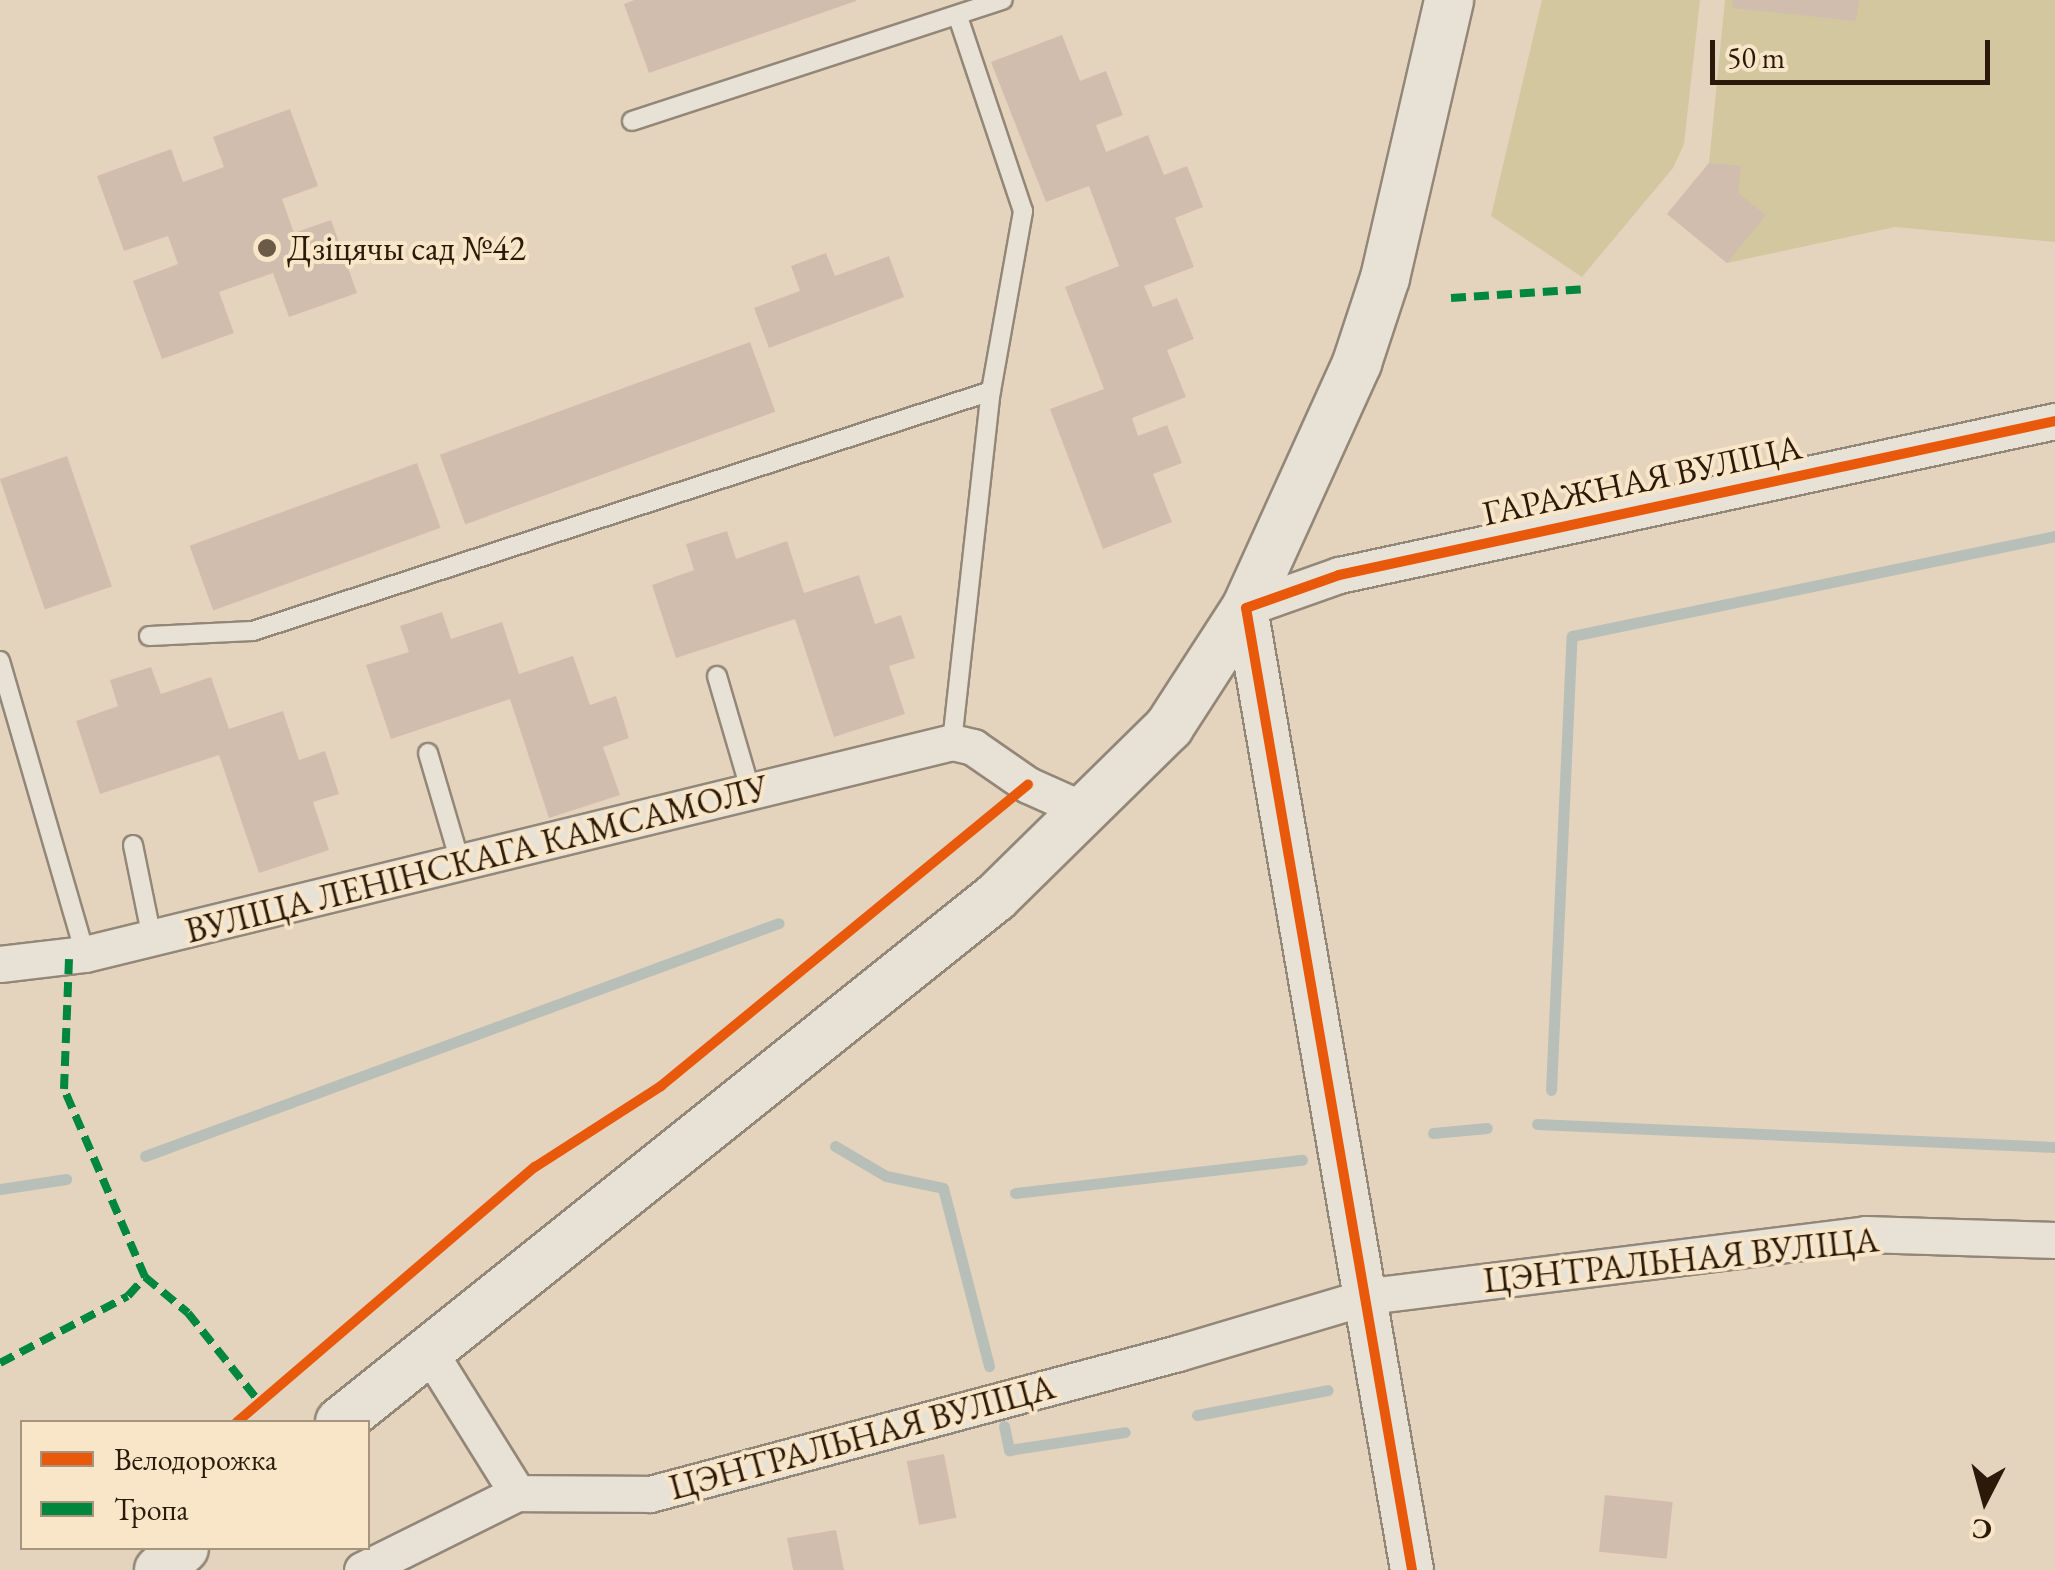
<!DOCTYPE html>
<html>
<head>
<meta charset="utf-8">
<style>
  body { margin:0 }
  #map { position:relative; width:2055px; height:1570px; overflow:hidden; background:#e5d4bd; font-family:"EB Garamond",serif }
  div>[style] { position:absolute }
  .green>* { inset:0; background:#d2c79e }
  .stream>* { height:11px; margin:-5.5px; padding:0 5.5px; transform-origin:5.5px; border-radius:5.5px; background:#b8bfb9 }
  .building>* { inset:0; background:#d1bdad; transform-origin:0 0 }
  .roads { filter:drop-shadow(2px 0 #938778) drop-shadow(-2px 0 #938778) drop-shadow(0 2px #938778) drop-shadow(0 -2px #938778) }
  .service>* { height:18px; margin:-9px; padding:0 9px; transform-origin:9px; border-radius:9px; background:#e8e1d5 }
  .minor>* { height:35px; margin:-17.5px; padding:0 17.5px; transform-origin:17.5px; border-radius:17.5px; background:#e8e1d5 }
  .tertiary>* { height:42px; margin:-21px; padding:0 21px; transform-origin:21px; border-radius:21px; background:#e8e1d5 }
  .secondary>* { height:48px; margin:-24px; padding:0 24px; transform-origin:24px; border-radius:24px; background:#e8e1d5 }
  .quiet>* { height:8px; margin-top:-4px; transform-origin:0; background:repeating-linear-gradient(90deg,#00873e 0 15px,transparent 0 23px) }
  .cycleway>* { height:10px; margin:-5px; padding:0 5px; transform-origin:5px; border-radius:5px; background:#e8590c }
  .dots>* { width:28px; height:28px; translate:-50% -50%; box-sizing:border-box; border:5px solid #f9e6c9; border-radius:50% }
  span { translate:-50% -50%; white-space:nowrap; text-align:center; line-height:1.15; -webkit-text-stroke:8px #f9e6c9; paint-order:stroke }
  .poi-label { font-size:35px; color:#2b1909 }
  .left { translate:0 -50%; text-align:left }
  .street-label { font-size:35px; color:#2b1909 }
  .legend { position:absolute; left:20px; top:1420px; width:350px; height:130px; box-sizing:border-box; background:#f9e6c9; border:2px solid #a7947c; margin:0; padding:12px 18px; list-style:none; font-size:30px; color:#2b1909 }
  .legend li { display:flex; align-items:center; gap:20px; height:50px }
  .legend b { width:50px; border:2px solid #a7947c }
  .north { position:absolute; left:1935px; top:1450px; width:100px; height:100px; -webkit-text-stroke:8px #f9e6c9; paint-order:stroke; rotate:186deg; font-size:28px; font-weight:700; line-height:40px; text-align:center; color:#2b1909 }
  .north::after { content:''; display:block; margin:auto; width:35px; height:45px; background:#2b1909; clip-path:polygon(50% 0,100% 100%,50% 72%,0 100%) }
  .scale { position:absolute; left:1710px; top:40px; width:280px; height:45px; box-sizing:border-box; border:5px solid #2b1909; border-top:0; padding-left:12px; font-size:30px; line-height:35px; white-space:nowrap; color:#2b1909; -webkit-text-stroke:8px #f9e6c9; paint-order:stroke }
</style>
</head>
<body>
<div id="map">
  <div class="green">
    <i style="clip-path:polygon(1542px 0,1700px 0,1684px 144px,1673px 168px,1582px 277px,1491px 216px)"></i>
    <i style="clip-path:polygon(1725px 0,2055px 0,2055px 242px,1895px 227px,1727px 263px,1667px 214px,1709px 163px)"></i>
  </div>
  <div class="stream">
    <i style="left:1551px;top:1090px;width:454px;rotate:-87.4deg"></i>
    <i style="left:1572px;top:636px;width:493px;rotate:-11.7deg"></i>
    <i style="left:1537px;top:1124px;width:519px;rotate:2.54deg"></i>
    <i style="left:1433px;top:1133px;width:54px;rotate:-5.3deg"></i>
    <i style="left:835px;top:1146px;width:59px;rotate:30.5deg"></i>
    <i style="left:886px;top:1176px;width:58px;rotate:11.9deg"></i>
    <i style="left:943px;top:1188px;width:184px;rotate:75.5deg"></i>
    <i style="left:145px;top:1156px;width:675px;rotate:-20.18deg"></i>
    <i style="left:0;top:1189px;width:67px;rotate:-8.6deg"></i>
    <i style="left:1015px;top:1193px;width:289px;rotate:-6.6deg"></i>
    <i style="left:1197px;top:1415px;width:133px;rotate:-10.8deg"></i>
    <i style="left:1004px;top:1426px;width:25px;rotate:78deg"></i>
    <i style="left:1009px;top:1450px;width:117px;rotate:-8.8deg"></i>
  </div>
  <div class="building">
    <i style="clip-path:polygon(634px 0,856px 0,856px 1px,649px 73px,624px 4px)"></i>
    <i style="clip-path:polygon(1733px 0,1859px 0,1856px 21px,1732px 8px)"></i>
    <i style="clip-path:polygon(1062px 35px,1080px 81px,1106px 71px,1123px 115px,1096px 125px,1106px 152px,1148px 135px,1164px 175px,1187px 166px,1203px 207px,1175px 218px,1194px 267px,1144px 286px,1153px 307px,1177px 298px,1194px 339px,1167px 350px,1186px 397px,1132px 418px,1138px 436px,1167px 425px,1182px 463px,1153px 474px,1172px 522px,1103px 549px,1050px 409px,1104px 389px,1065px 287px,1119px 266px,1089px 186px,1046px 202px,991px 62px)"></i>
    <i style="clip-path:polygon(290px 109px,318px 186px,282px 199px,294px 233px,331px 220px,357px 293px,289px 317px,273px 273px,219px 292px,234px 333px,162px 359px,133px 281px,178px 264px,168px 236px,124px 251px,97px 176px,171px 149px,183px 182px,224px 167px,213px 137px)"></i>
    <i style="clip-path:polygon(1709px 163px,1741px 166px,1738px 193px,1766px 215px,1727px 263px,1667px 214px)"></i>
    <i style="clip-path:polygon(826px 253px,835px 276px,889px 256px,904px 297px,769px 348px,754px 308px,800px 291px,791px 266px)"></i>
    <i style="left:750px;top:342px;width:74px;height:330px;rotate:70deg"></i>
    <i style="left:67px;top:456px;width:138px;height:71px;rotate:71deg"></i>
    <i style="left:417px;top:463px;width:69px;height:242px;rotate:70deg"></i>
    <i style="clip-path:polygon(727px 531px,736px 559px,787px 541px,804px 593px,859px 575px,875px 624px,901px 615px,915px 658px,889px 666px,905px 714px,834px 737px,795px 619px,676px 658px,652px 585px,694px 570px,686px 544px)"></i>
    <i style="clip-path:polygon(442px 612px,451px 639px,502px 622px,519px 674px,573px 656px,590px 705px,616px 696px,629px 738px,603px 747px,620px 795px,549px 818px,510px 699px,391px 739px,366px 665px,409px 652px,400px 626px)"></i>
    <i style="clip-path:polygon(151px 667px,161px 694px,211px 677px,229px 729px,283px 711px,299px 760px,325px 751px,339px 794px,313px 802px,329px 850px,259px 873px,219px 755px,100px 794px,76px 721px,118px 706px,110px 680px)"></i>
    <i style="left:944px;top:1454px;width:65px;height:38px;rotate:79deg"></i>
    <i style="left:1605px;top:1495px;width:68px;height:57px;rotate:6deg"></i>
    <i style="clip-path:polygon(836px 1530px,844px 1570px,793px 1570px,787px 1538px)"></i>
  </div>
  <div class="roads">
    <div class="service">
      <i style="left:632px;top:121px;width:390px;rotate:-18.1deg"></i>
      <i style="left:149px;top:636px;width:104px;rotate:-2.8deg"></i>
      <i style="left:253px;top:631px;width:776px;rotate:-18.01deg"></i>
      <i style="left:0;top:661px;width:305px;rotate:73.8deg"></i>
      <i style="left:717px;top:676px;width:121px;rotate:73.7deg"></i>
      <i style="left:952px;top:742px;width:353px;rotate:-83.7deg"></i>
      <i style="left:991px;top:391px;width:183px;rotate:-79.9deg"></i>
      <i style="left:1023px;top:211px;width:205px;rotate:-108.5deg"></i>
      <i style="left:428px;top:753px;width:114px;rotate:73.6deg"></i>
      <i style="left:133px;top:845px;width:95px;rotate:78.5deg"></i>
    </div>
    <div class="minor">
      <i style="left:1246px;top:608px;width:99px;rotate:-19.5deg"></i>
      <i style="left:1339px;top:575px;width:732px;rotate:-12.14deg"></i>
      <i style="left:0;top:964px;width:86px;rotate:-6.7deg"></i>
      <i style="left:85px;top:954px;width:893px;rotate:-13.74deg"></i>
      <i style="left:952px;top:742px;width:22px;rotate:13deg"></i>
      <i style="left:973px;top:747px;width:67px;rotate:34.6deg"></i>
      <i style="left:1028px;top:785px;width:61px;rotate:24.1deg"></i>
      <i style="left:430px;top:1353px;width:165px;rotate:58.1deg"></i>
      <i style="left:362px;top:1570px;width:173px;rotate:-26.4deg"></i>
      <i style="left:517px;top:1493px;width:133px;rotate:0.4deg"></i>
      <i style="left:650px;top:1494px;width:547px;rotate:-14.95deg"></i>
      <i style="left:1178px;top:1353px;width:199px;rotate:-16.6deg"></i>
      <i style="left:1369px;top:1296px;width:500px;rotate:-7.1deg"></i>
      <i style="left:1865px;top:1234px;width:190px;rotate:1.8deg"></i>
    </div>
    <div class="tertiary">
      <i style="left:1246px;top:608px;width:976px;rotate:80.21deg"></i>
    </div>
    <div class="secondary">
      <i style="left:340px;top:1422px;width:840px;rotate:-38.67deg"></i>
      <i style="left:996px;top:897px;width:243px;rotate:-44.5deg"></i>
      <i style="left:1169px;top:727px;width:142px;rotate:-57.1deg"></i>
      <i style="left:1246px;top:608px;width:269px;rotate:-65.6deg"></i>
      <i style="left:1357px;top:363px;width:89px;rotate:-71.8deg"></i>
      <i style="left:1385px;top:278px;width:285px;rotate:-77deg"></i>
      <i style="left:159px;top:1570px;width:33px;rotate:-41deg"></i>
    </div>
  </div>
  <div class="quiet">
    <i style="left:1451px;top:298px;width:136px;rotate:-3.8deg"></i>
    <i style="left:145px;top:1277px;width:56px;rotate:39.9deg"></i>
    <i style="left:188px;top:1313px;width:115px;rotate:51.3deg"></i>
    <i style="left:0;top:1363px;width:144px;rotate:-27.6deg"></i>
    <i style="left:128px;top:1296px;width:25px;rotate:-48deg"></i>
    <i style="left:145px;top:1277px;width:205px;rotate:-113.3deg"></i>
    <i style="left:64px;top:1089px;width:132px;rotate:-87.8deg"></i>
  </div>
  <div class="cycleway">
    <i style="left:237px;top:1422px;width:392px;rotate:-40.6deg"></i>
    <i style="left:535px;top:1167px;width:150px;rotate:-32.7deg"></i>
    <i style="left:661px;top:1086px;width:475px;rotate:-39.4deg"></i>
    <i style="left:1412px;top:1570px;width:976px;rotate:-99.79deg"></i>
    <i style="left:1246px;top:608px;width:99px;rotate:-19.5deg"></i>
    <i style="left:1339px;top:575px;width:732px;rotate:-12.14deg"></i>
  </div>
  <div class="dots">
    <i style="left:267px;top:248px;background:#6c5a48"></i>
  </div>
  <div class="poi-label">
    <span class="left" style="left:287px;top:248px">Дзіцячы сад №42</span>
  </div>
  <div class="street-label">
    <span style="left:1642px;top:480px;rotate:-12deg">ГАРАЖНАЯ ВУЛІЦА</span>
    <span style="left:477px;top:859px;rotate:-14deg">ВУЛІЦА ЛЕНІНСКАГА КАМСАМОЛУ</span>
    <span style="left:1681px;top:1260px;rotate:-6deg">ЦЭНТРАЛЬНАЯ ВУЛІЦА</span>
    <span style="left:862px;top:1437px;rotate:-15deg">ЦЭНТРАЛЬНАЯ ВУЛІЦА</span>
  </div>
  <ul class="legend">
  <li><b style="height:12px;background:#e8590c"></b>Велодорожка</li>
  <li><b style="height:12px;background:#00873e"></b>Тропа</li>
  </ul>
  <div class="north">С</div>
  <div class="scale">50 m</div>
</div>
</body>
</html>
